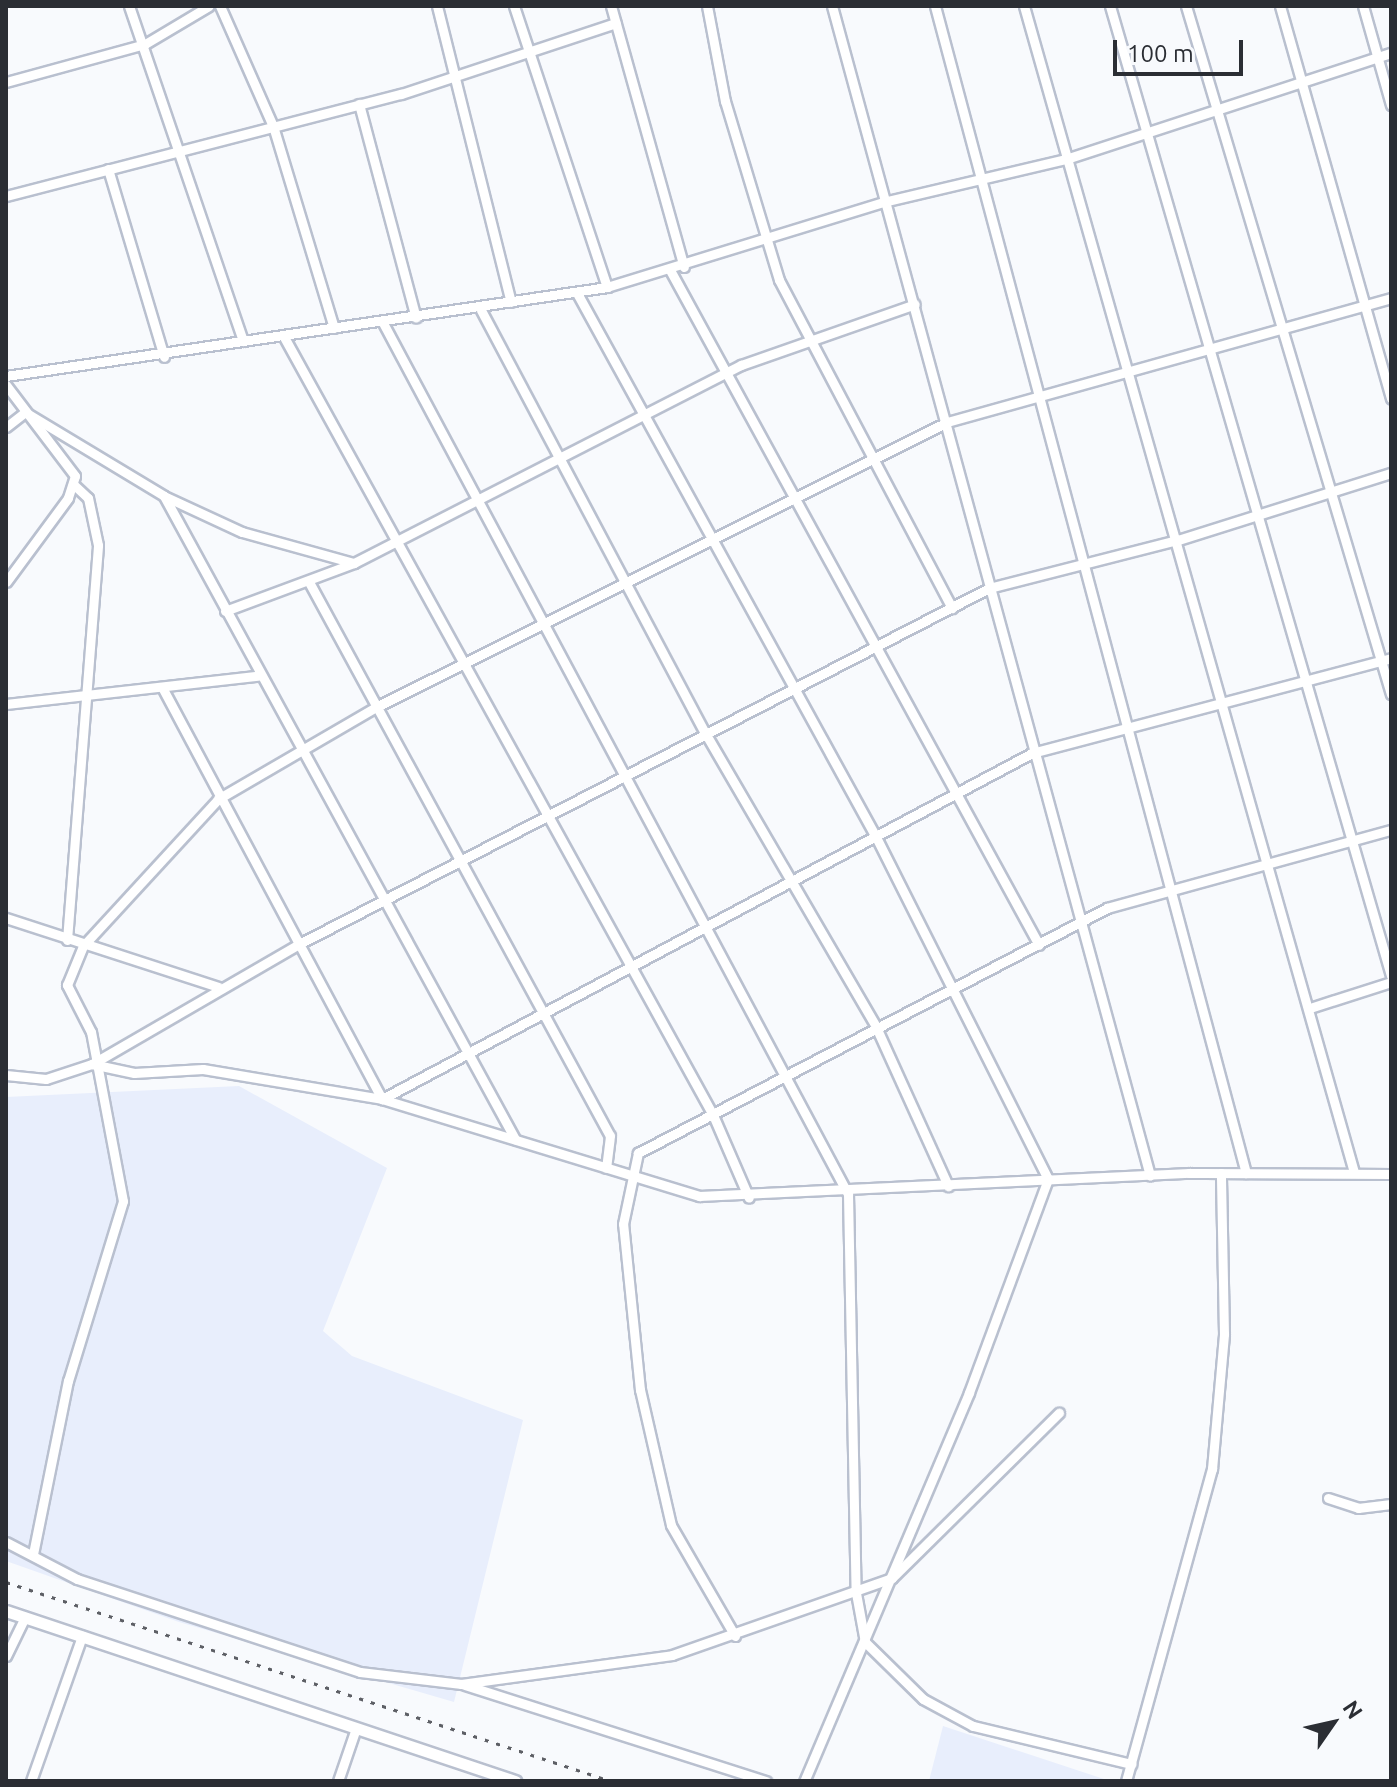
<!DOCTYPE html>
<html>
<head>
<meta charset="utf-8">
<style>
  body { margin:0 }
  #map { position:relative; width:1397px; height:1787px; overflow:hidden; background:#f8fafd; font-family:Ubuntu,sans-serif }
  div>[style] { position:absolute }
  .built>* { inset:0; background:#e8eefc }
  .roads { filter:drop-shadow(2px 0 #b9c0cf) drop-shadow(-2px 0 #b9c0cf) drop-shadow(0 2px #b9c0cf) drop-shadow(0 -2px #b9c0cf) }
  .minor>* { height:9px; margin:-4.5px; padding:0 4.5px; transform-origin:4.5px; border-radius:4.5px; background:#fff }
  .tertiary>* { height:11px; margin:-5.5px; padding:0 5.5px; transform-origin:5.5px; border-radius:5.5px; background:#fff }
  .rail>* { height:3px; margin-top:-1.5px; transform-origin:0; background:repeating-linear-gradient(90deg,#5d5f65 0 4px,transparent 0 12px) }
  span { translate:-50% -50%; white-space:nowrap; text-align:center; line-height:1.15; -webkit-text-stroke:8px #f8fafd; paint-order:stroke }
  .frame { position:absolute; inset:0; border:8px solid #2b2e34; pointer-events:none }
  .north { position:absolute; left:1293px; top:1683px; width:80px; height:80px; -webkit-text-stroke:6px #f8fafd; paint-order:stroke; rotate:56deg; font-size:22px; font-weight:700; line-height:32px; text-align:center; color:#2b2e34 }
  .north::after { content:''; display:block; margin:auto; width:28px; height:36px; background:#2b2e34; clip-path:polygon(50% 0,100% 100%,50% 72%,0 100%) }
  .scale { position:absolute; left:1113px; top:40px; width:130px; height:36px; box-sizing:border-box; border:4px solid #2b2e34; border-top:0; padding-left:10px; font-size:24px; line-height:28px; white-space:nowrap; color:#2b2e34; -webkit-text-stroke:6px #f8fafd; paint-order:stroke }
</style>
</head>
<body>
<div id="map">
  <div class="built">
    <i style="clip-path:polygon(239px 1086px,387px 1168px,323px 1331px,352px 1356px,523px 1420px,454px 1702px,179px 1622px,6px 1561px,6px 1097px)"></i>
    <i style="clip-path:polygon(943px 1726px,1110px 1781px,929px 1781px)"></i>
  </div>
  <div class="roads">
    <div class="minor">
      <i style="left:129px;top:6px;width:354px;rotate:71.2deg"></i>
      <i style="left:220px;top:6px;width:131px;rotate:66.2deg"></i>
      <i style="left:273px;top:126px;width:211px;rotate:73.2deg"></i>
      <i style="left:437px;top:6px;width:305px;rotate:76deg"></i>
      <i style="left:514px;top:6px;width:296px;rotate:71.7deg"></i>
      <i style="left:611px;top:6px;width:271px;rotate:74.4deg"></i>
      <i style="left:707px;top:6px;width:97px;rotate:79.3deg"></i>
      <i style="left:725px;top:101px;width:187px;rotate:73.2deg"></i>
      <i style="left:779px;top:280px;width:371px;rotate:62.2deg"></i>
      <i style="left:832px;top:6px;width:1212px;rotate:74.79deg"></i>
      <i style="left:935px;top:6px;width:1208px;rotate:75.08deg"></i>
      <i style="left:1024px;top:6px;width:1212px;rotate:74.2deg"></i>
      <i style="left:1110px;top:6px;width:1010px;rotate:73.84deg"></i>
      <i style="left:1186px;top:6px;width:718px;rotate:73.41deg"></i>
      <i style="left:1280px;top:6px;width:408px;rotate:74.2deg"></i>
      <i style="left:1363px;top:6px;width:103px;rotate:74.2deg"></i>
      <i style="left:6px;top:82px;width:144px;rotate:-15.3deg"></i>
      <i style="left:145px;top:44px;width:74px;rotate:-30.7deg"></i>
      <i style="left:359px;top:104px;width:221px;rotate:75.1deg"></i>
      <i style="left:108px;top:169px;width:196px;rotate:73.4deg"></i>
      <i style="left:6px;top:196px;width:408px;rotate:-14.5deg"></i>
      <i style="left:401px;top:94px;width:226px;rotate:-18.3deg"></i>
      <i style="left:670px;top:270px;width:769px;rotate:61.34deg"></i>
      <i style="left:577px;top:293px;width:623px;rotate:61.21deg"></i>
      <i style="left:877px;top:839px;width:381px;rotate:63.3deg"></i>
      <i style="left:1048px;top:1179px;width:228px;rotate:110.3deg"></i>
      <i style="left:969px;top:1393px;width:422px;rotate:113deg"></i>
      <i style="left:481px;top:310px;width:476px;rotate:62.1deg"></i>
      <i style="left:704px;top:731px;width:342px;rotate:59.8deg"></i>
      <i style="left:876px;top:1027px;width:175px;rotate:65.6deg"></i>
      <i style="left:382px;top:321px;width:990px;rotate:61.91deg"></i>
      <i style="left:848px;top:1194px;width:399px;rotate:88.9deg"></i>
      <i style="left:856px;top:1593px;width:50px;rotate:79.6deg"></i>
      <i style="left:865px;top:1642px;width:81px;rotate:44.5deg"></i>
      <i style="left:923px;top:1699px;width:57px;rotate:28.4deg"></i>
      <i style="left:973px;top:1726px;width:163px;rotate:13.5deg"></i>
      <i style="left:284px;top:337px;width:888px;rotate:61.13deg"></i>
      <i style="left:713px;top:1115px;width:90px;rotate:66.6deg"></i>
      <i style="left:6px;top:376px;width:608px;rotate:-8.42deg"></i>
      <i style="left:607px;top:287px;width:293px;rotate:-17.1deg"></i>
      <i style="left:887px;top:201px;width:184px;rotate:-13.2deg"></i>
      <i style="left:1066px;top:159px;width:342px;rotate:-18.1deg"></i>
      <i style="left:6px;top:385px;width:114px;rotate:52.8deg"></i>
      <i style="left:75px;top:476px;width:23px;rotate:108deg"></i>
      <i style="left:68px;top:498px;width:104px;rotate:126.4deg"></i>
      <i style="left:6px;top:427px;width:24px;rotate:-38deg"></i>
      <i style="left:25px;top:412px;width:162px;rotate:31.1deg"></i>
      <i style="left:164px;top:496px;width:86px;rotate:24.8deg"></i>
      <i style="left:242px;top:532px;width:116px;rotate:15.5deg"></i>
      <i style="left:164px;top:496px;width:733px;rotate:61.37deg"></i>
      <i style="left:309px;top:582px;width:630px;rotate:61.48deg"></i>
      <i style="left:610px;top:1136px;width:32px;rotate:97deg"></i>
      <i style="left:225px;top:611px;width:138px;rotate:-20.4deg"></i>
      <i style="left:354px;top:563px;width:435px;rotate:-27.1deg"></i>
      <i style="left:741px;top:365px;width:184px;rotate:-19.3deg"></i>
      <i style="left:163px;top:689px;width:465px;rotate:61.9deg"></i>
      <i style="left:382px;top:1099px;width:736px;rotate:-28.03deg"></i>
      <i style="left:1032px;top:753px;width:371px;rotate:-14.8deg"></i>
      <i style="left:6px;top:704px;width:253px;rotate:-6.4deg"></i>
      <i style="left:6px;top:918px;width:223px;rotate:18deg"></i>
      <i style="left:67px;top:940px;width:396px;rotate:-85.5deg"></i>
      <i style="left:98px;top:545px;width:48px;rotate:-102deg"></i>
      <i style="left:88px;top:498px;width:19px;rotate:-137deg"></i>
      <i style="left:1313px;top:1007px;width:82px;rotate:-17.8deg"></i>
      <i style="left:92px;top:1064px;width:239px;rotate:-30.1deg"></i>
      <i style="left:299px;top:944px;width:776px;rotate:-27.29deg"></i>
      <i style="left:989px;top:588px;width:195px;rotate:-14.3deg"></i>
      <i style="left:1178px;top:540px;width:223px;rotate:-17.5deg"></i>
      <i style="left:6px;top:1075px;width:40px;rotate:5.7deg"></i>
      <i style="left:46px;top:1079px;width:48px;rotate:-18.1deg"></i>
      <i style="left:92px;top:1064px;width:43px;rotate:12.1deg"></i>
      <i style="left:134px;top:1073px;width:69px;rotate:-3.3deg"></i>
      <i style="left:203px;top:1069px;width:181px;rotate:9.5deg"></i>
      <i style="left:382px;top:1099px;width:332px;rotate:17deg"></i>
      <i style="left:699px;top:1196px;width:491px;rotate:-2.7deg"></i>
      <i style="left:1189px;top:1173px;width:202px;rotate:0.3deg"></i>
      <i style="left:1328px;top:1498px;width:32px;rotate:18deg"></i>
      <i style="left:1358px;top:1508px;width:33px;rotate:-7deg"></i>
      <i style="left:6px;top:1542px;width:80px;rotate:27.5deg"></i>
      <i style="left:77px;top:1579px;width:298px;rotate:18.2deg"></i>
      <i style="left:360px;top:1672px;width:102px;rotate:6.8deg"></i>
      <i style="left:461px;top:1684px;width:213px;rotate:-7.8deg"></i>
      <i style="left:672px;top:1655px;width:233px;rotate:-19.3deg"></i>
      <i style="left:892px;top:1578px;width:235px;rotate:-44.7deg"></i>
      <i style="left:33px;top:1554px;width:177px;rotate:-78.6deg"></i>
      <i style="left:68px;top:1381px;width:188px;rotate:-73deg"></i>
      <i style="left:123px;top:1201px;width:172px;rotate:-100.7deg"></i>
      <i style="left:91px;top:1032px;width:53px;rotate:-117.1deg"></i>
      <i style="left:67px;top:985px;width:42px;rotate:-67.7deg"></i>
      <i style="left:83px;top:946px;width:200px;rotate:-47.4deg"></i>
      <i style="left:218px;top:799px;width:183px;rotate:-30.2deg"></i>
      <i style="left:376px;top:707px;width:638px;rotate:-26.52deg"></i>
      <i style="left:947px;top:422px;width:461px;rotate:-15.6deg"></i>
      <i style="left:735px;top:1636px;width:128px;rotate:-120deg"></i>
      <i style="left:671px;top:1525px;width:139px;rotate:-102.9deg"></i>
      <i style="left:640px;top:1390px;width:167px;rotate:-95.8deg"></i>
      <i style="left:623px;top:1224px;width:73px;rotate:-78.1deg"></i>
      <i style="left:638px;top:1153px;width:529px;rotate:-27.58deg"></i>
      <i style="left:1107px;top:908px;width:295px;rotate:-15.4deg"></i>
      <i style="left:6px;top:1656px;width:43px;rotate:-64deg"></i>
      <i style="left:465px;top:1685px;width:316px;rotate:17.7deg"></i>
      <i style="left:31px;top:1781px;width:154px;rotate:-70.6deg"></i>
      <i style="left:338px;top:1781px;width:53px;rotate:-71.2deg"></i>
      <i style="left:1126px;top:1781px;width:324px;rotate:-74.6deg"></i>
      <i style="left:1212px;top:1469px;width:136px;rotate:-84.9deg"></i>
      <i style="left:1224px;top:1334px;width:161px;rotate:-91.1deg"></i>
    </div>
    <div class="tertiary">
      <i style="left:6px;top:1611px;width:537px;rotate:18.47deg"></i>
    </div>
  </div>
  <div class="rail">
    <i style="left:6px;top:1582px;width:637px;rotate:18.21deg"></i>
  </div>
  <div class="frame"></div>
  <div class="north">N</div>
  <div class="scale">100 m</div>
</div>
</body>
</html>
